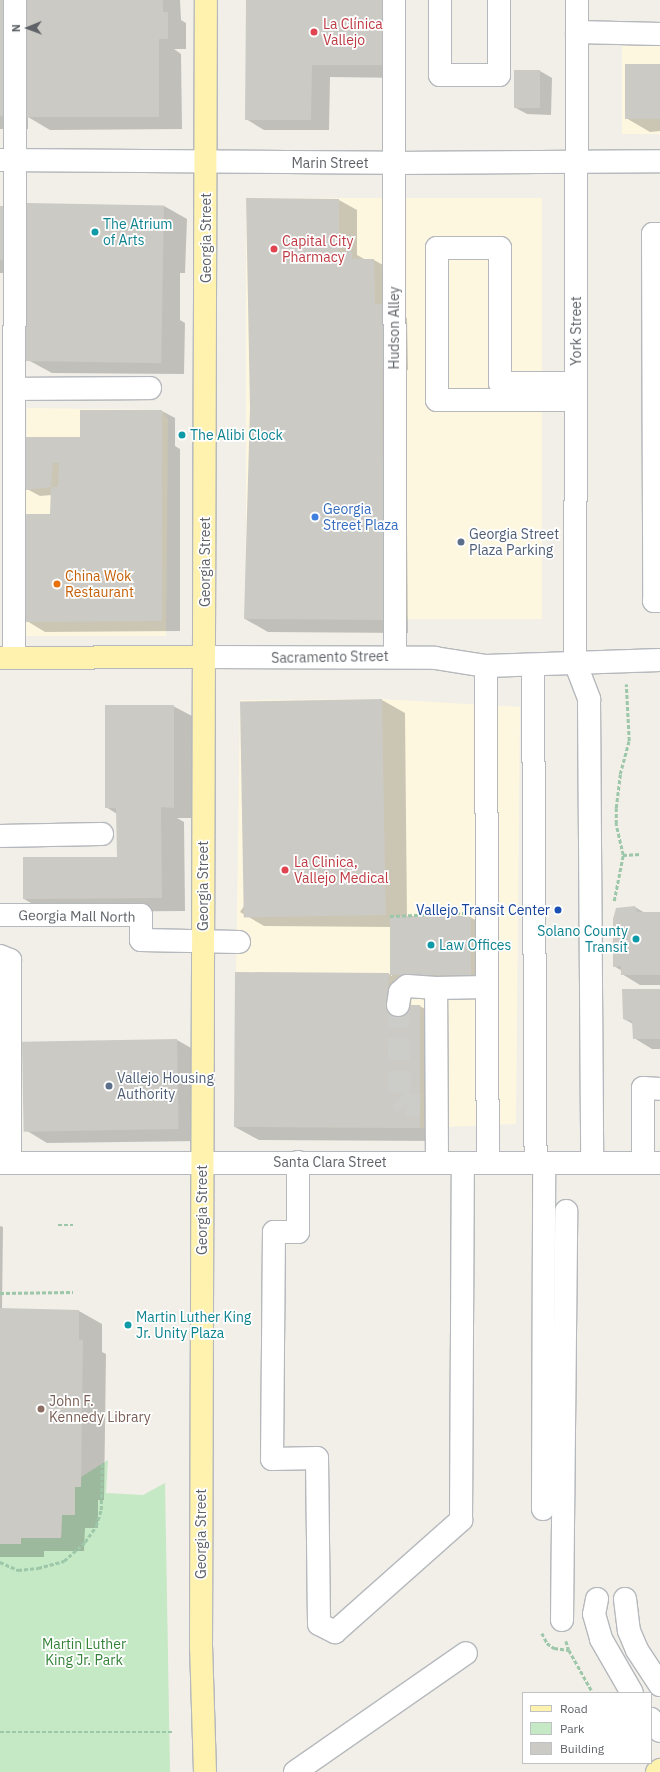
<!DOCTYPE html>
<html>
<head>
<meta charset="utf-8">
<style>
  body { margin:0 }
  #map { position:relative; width:660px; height:1772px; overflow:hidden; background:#f1efe8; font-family:"IBM Plex Sans",sans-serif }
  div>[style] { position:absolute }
  .commercial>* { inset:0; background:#fef7e0; transform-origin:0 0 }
  .green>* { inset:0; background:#c5e8c5 }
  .shadow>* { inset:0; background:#0003 }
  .building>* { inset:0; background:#cccac5; transform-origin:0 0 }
  .minor-tunnel>* { height:22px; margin-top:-11px; transform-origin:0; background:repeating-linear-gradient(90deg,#ccccc8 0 22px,transparent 0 33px) }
  .path>* { height:2.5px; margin-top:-1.25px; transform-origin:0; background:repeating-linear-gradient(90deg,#9cc7a9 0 4px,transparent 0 6px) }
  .roads { filter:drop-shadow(1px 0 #b5b8bc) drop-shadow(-1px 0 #b5b8bc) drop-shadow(0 1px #b5b8bc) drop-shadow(0 -1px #b5b8bc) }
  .minor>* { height:22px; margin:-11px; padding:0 11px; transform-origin:11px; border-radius:11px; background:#fff }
  .major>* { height:22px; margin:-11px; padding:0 11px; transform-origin:11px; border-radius:11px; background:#fff2af }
  .dots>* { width:11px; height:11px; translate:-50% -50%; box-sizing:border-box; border:2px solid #fff; border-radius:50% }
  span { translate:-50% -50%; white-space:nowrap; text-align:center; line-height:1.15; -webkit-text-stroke:3.5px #fff; paint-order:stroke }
  .health-label { font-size:14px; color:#be3a42 }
  .left { translate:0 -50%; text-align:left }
  .street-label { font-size:14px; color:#5f6368 }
  .culture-label { font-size:14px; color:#0d838f }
  .right { translate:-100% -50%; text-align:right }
  .shop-label { font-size:14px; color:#366cbe }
  .service-label { font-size:14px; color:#4e5e75 }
  .food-label { font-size:14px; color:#c56008 }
  .transit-label { font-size:14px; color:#164399 }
  .education-label { font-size:14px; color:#785e54 }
  .park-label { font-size:14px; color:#348238 }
  .legend { position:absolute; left:522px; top:1692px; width:130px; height:72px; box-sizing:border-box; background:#fff; border:1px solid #bfc1c3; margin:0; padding:5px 7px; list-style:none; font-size:12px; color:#5f6368 }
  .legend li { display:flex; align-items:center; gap:8px; height:20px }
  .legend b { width:20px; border:1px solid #bfc1c3 }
  .north { position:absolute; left:8px; top:8px; width:40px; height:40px; -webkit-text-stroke:3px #fff; paint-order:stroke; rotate:269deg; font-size:11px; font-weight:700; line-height:16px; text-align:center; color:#5f6368 }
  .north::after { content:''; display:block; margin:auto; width:14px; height:18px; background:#5f6368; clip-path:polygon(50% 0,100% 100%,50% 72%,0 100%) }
</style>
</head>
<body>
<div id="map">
  <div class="commercial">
    <i style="left:622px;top:38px;width:38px;height:96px"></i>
    <i style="left:246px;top:198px;width:296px;height:421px"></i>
    <i style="clip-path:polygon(27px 408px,162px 410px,168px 419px,166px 636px,22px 636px)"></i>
    <i style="clip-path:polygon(382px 699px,520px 707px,516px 1124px,420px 1128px,234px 1127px,240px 700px)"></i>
  </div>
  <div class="green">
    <i style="clip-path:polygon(108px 1460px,106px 1493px,143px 1495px,165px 1483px,170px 1772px,0 1772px,0 1544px,21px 1544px,21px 1538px,61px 1538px,62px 1515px,75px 1515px,75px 1487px,81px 1487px,81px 1477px)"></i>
  </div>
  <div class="shadow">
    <i style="clip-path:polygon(0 0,27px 27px,28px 0,180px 0,181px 20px,186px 23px,186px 49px,174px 49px,181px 54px,182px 129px,50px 130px,28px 117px,28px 129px,0 129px)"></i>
    <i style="clip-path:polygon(247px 0,406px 0,406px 78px,330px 77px,329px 130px,264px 130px,246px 119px)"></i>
    <i style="clip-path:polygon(660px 65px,660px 131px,650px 132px,626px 118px)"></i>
    <i style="clip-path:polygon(540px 71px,552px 78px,551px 115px,527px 114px,514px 107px)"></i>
    <i style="clip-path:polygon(339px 200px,357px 210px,357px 255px,366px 260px,374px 260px,392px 270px,393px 310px,407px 318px,408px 370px,403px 370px,401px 420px,406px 422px,408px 633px,268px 632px,245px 619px)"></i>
    <i style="clip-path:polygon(164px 206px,187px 219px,185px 273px,180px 273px,180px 320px,185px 323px,184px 374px,52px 373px,28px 360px,29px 273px,0 273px,0 207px,5px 207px,28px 220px)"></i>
    <i style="clip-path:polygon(81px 411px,162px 411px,175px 418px,175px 446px,180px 449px,180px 631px,45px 632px,27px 621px,51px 515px,52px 495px,40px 496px,27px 489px,27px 438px,81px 438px)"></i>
    <i style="clip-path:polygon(382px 700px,405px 713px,407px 917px,470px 917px,489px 928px,490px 984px,412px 988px,411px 1006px,420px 1006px,443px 1020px,443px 1141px,259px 1140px,235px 1127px,389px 974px,392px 976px,391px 927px,264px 926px,240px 912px)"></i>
    <i style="clip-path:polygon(173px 706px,192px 716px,192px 818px,177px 818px,184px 822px,185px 911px,47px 912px,24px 899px,118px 858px,117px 814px,106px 807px)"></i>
    <i style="clip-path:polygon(635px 907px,645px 913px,660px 913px,660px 985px,640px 985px,622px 974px,622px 971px,614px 966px)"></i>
    <i style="clip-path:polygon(660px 990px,660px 1049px,652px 1049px,634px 1038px,633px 1024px,624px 1019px)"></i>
    <i style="clip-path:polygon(177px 1040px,200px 1053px,200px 1141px,47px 1143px,24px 1129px)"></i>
    <i style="clip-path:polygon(0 1226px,3px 1227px,2px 1309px,79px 1311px,102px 1324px,102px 1352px,106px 1354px,104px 1500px,98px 1500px,98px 1528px,85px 1528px,84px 1551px,44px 1551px,44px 1557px,0 1557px)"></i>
  </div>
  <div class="building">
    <i style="clip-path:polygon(0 0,4px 0,5px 116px,0 116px)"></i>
    <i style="clip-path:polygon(26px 0,163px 0,163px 12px,168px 12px,168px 39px,159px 39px,159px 117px,26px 117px)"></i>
    <i style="clip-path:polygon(246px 0,383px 0,383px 65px,312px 65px,311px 120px,245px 120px)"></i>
    <i style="left:625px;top:64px;width:35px;height:55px"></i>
    <i style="left:514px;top:70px;width:26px;height:38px"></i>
    <i style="clip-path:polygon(246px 198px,339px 199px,339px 252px,352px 251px,352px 259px,374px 259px,375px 304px,384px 304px,382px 415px,386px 620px,244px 619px,250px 408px)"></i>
    <i style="left:27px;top:203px;width:137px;height:158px;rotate:1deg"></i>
    <i style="left:0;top:206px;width:5px;height:54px"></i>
    <i style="clip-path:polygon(evenodd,80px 410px,162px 410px,162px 621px,26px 622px,25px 514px,50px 514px,51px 487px,26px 490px,26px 437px,80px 437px,80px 410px,53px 463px,59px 463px,58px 487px,51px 487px,53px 463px)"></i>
    <i style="left:382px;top:699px;width:216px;height:142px;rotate:89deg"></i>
    <i style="clip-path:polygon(105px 705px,174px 705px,174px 808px,161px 807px,162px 898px,23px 899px,23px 857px,117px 857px,116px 808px,105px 808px)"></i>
    <i style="clip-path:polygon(635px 906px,637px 912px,660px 912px,660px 975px,621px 975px,621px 966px,613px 967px,613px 919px,616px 908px)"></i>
    <i style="left:390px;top:916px;width:81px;height:59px"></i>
    <i style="clip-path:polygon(235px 972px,389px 973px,388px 1005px,420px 1005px,420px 1128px,234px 1127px)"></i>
    <i style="clip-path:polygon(622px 989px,660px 989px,660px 1039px,633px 1039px,632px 1021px,623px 1019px)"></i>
    <i style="left:177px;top:1039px;width:90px;height:155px;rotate:89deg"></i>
    <i style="clip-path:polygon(0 1308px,79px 1310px,79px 1340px,83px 1340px,81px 1487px,75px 1487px,75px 1515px,62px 1515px,61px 1538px,21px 1538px,21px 1544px,0 1544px)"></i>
  </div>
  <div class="minor-tunnel">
    <i style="left:398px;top:1005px;width:93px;rotate:88.8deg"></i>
    <i style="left:400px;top:1098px;width:9px;rotate:49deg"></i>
    <i style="left:406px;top:1105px;width:14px;rotate:4deg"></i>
  </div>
  <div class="path">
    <i style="left:623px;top:855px;width:18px;rotate:-3deg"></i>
    <i style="left:614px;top:901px;width:47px;rotate:-78.9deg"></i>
    <i style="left:623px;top:855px;width:32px;rotate:-103deg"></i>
    <i style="left:616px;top:824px;width:16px;rotate:-90deg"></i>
    <i style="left:616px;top:808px;width:34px;rotate:-83deg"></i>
    <i style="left:620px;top:774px;width:34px;rotate:-75deg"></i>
    <i style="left:629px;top:741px;width:57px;rotate:-93deg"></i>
    <i style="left:390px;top:916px;width:75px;rotate:-2.3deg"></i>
    <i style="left:58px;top:1225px;width:15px"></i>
    <i style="left:0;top:1293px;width:73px;rotate:-0.8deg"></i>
    <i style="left:0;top:1562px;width:20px;rotate:24deg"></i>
    <i style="left:18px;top:1570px;width:20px;rotate:-6deg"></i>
    <i style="left:38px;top:1568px;width:27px;rotate:-15deg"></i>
    <i style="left:64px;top:1561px;width:28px;rotate:-42deg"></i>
    <i style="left:85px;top:1542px;width:19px;rotate:-55deg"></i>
    <i style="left:96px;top:1526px;width:17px;rotate:-73deg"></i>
    <i style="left:101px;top:1510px;width:46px;rotate:-88.8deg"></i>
    <i style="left:542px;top:1633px;width:11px;rotate:63deg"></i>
    <i style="left:547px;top:1643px;width:9px;rotate:36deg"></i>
    <i style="left:554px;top:1648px;width:15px;rotate:8deg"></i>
    <i style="left:569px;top:1650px;width:49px;rotate:60.8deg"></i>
    <i style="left:566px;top:1641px;width:9px;rotate:72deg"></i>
    <i style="left:0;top:1732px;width:172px"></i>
  </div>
  <div class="roads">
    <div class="minor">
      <i style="left:394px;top:0;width:657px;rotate:89.91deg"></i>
      <i style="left:440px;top:0;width:75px;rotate:90deg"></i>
      <i style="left:440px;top:75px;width:59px"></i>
      <i style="left:499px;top:75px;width:75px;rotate:-90deg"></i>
      <i style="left:577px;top:0;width:662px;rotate:90.17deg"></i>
      <i style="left:575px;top:662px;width:40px;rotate:69deg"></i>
      <i style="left:589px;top:699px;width:464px;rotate:89.6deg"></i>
      <i style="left:577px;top:32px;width:83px;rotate:1.4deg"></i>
      <i style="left:0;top:160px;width:394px;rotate:0.4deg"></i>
      <i style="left:394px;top:163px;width:266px;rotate:-0.4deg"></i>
      <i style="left:660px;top:234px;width:7px;rotate:180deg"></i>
      <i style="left:653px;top:234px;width:367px;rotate:89.8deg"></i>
      <i style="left:654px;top:601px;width:6px"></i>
      <i style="left:15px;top:389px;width:135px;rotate:-0.4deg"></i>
      <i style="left:576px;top:400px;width:139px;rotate:180deg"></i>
      <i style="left:437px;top:400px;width:152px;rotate:-90deg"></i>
      <i style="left:437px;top:248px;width:63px"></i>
      <i style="left:500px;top:248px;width:135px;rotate:90deg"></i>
      <i style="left:500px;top:383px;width:76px"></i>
      <i style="left:204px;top:657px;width:231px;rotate:0.2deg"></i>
      <i style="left:435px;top:658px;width:52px;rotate:8.9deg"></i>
      <i style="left:486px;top:666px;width:174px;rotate:-2deg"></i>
      <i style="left:14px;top:658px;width:658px;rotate:-89.91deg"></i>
      <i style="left:533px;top:665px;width:498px;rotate:89.7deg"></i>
      <i style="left:486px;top:666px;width:497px;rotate:89.8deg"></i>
      <i style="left:0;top:836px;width:102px;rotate:-1.1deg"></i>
      <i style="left:0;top:915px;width:141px"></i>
      <i style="left:141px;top:915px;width:25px;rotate:90deg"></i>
      <i style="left:141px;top:940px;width:98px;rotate:1.2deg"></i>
      <i style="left:0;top:956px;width:11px;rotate:22deg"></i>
      <i style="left:10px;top:960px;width:203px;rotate:90deg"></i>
      <i style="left:398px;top:1005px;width:13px;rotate:-81deg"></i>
      <i style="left:400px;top:992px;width:9px;rotate:-41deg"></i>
      <i style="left:407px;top:986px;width:29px;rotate:4deg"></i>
      <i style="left:298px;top:1162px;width:70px;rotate:90deg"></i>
      <i style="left:298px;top:1232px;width:24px;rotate:180deg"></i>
      <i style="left:274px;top:1232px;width:227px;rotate:90.5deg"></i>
      <i style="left:272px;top:1459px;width:45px;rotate:-1.3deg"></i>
      <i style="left:317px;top:1458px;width:166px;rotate:89.3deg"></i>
      <i style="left:319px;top:1624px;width:18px;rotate:27deg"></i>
      <i style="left:335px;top:1632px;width:169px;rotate:-41.6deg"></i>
      <i style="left:461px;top:1520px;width:357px;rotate:-89.7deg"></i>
      <i style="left:0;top:1163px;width:660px"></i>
      <i style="left:437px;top:1163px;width:175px;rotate:-90.3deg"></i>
      <i style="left:436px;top:988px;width:51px;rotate:-1.1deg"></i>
      <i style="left:643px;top:1163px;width:75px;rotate:-90deg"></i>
      <i style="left:643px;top:1088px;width:17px;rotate:3deg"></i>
      <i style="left:543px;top:1509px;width:346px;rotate:-89.8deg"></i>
      <i style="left:597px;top:1599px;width:15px;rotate:101deg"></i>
      <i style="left:594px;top:1614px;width:26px;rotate:74deg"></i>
      <i style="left:601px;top:1639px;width:62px;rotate:60.1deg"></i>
      <i style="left:625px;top:1599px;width:32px;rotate:83deg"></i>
      <i style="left:629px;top:1631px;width:21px;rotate:67deg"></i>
      <i style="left:637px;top:1650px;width:42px;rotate:56.7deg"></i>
      <i style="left:562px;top:1620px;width:409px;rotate:-89.4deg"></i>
      <i style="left:651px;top:1719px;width:15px;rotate:53deg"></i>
      <i style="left:295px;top:1772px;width:208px;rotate:-34.8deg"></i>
    </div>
    <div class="major">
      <i style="left:0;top:658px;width:204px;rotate:-0.3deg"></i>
      <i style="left:205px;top:1772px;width:125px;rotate:-91.8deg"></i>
      <i style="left:201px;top:1647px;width:1647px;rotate:-89.83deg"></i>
      <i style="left:657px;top:1772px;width:4px;rotate:-34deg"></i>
    </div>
  </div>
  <div class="dots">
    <i style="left:314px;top:32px;background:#e0444e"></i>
    <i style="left:95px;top:232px;background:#0f9aa8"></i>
    <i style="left:274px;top:249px;background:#e0444e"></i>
    <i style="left:182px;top:435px;background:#0f9aa8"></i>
    <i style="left:315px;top:517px;background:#3f7fe0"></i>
    <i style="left:461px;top:542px;background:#5c6f8a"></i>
    <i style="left:57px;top:584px;background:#e8710a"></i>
    <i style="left:285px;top:870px;background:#e0444e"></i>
    <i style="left:558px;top:910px;background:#1a4fb4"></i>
    <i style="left:636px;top:939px;background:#0f9aa8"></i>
    <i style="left:431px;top:945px;background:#0f9aa8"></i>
    <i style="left:109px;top:1086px;background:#5c6f8a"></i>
    <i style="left:128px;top:1325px;background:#0f9aa8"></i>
    <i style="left:41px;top:1409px;background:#8d6e63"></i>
  </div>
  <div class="health-label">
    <span class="left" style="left:323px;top:32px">La Clínica<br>Vallejo</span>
    <span class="left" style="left:282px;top:249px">Capital City<br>Pharmacy</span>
    <span class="left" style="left:294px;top:870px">La Clinica,<br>Vallejo Medical</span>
  </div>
  <div class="street-label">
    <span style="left:330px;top:163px">Marin Street</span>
    <span style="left:206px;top:238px;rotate:-90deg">Georgia Street</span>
    <span style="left:394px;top:328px;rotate:-90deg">Hudson Alley</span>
    <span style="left:576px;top:331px;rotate:-90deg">York Street</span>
    <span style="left:205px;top:562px;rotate:-90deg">Georgia Street</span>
    <span style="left:330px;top:657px;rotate:-1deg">Sacramento Street</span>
    <span style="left:203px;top:886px;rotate:-90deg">Georgia Street</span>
    <span style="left:77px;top:916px;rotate:1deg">Georgia Mall North</span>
    <span style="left:330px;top:1162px">Santa Clara Street</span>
    <span style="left:202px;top:1210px;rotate:-90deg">Georgia Street</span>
    <span style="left:201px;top:1534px;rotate:-90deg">Georgia Street</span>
  </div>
  <div class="culture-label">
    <span class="left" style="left:103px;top:232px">The Atrium<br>of Arts</span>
    <span class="left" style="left:190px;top:435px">The Alibi Clock</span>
    <span class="right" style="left:628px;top:939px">Solano County<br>Transit</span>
    <span class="left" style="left:439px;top:945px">Law Offices</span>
    <span class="left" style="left:136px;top:1325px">Martin Luther King<br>Jr. Unity Plaza</span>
  </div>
  <div class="shop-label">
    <span class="left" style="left:323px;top:517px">Georgia<br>Street Plaza</span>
  </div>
  <div class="service-label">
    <span class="left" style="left:469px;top:542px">Georgia Street<br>Plaza Parking</span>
    <span class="left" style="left:117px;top:1086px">Vallejo Housing<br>Authority</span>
  </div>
  <div class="food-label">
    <span class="left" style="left:65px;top:584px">China Wok<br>Restaurant</span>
  </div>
  <div class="transit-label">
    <span class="right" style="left:550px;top:910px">Vallejo Transit Center</span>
  </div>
  <div class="education-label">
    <span class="left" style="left:49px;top:1409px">John F.<br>Kennedy Library</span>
  </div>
  <div class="park-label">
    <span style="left:84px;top:1652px">Martin Luther<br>King Jr. Park</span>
  </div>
  <ul class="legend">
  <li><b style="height:5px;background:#fff2af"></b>Road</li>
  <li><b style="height:11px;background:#c5e8c5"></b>Park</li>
  <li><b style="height:11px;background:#cccac5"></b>Building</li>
  </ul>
  <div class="north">N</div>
</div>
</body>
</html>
